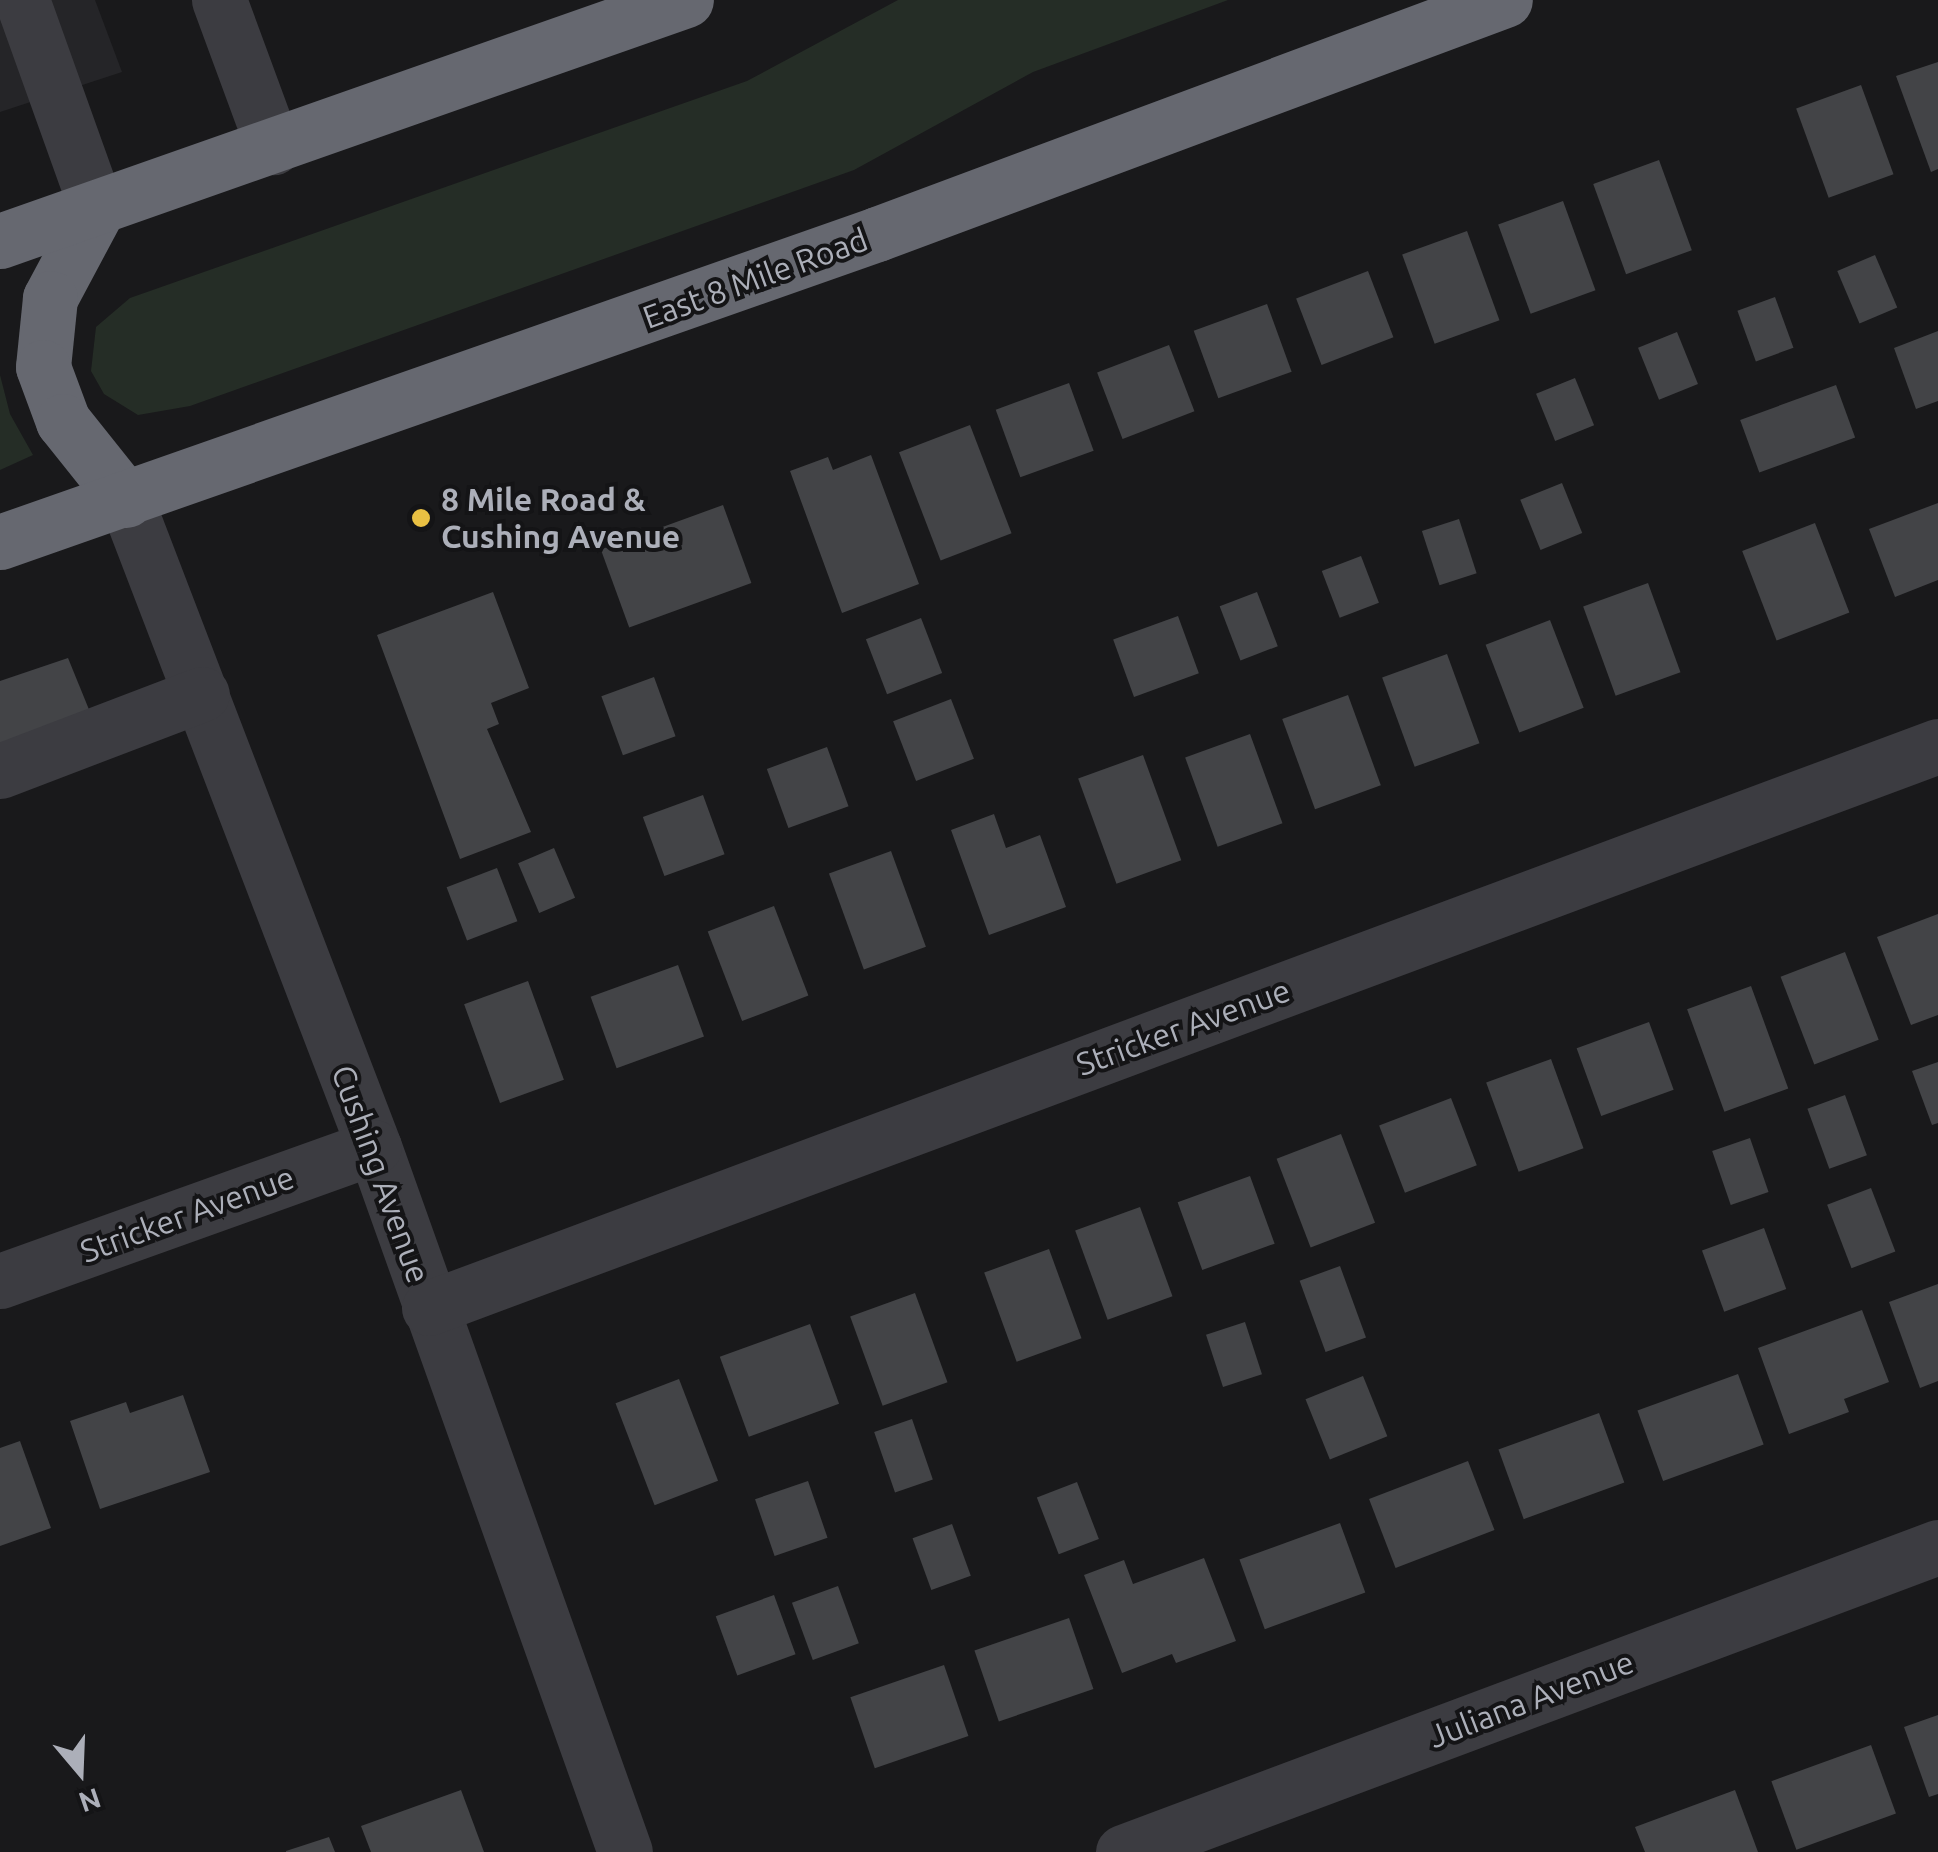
<!DOCTYPE html>
<html>
<head>
<meta charset="utf-8">
<style>
  body { margin:0 }
  #map { position:relative; width:1938px; height:1852px; overflow:hidden; background:#19191b; font-family:Ubuntu,sans-serif }
  div>[style] { position:absolute }
  .built>* { inset:0; background:#252528 }
  .green>* { inset:0; background:#252d26 }
  .building>* { inset:0; background:#434447; transform-origin:0 0 }
  .minor>* { height:55px; margin:-27.5px; padding:0 27.5px; transform-origin:27.5px; border-radius:27.5px; background:#3c3c41 }
  .highway>* { height:55px; margin:-27.5px; padding:0 27.5px; transform-origin:27.5px; border-radius:27.5px; background:#666870 }
  .dots>* { width:28px; height:28px; translate:-50% -50%; box-sizing:border-box; border:5px solid #141416; border-radius:50% }
  span { translate:-50% -50%; white-space:nowrap; text-align:center; line-height:1.15; -webkit-text-stroke:8px #141416; paint-order:stroke }
  .street-label { font-size:32px; color:#acafb9 }
  .poi-label { font-size:32px; color:#acafb9; font-weight:700 }
  .left { translate:0 -50%; text-align:left }
  .north { position:absolute; left:30px; top:1722px; width:100px; height:100px; -webkit-text-stroke:8px #141416; paint-order:stroke; rotate:161deg; font-size:28px; font-weight:700; line-height:40px; text-align:center; color:#acafb9 }
  .north::after { content:''; display:block; margin:auto; width:35px; height:45px; background:#acafb9; clip-path:polygon(50% 0,100% 100%,50% 72%,0 100%) }
</style>
</head>
<body>
<div id="map">
  <div class="built">
    <i style="clip-path:polygon(0 0,95px 0,122px 72px,0 112px)"></i>
  </div>
  <div class="green">
    <i style="clip-path:polygon(898px 0,1228px 0,1033px 72px,854px 170px,190px 406px,138px 415px,104px 394px,91px 371px,96px 327px,130px 298px,747px 81px)"></i>
    <i style="clip-path:polygon(0 375px,10px 414px,33px 455px,0 470px)"></i>
  </div>
  <div class="building">
    <i style="clip-path:polygon(1938px 62px,1938px 169px,1931px 172px,1896px 76px)"></i>
    <i style="left:1861px;top:85px;width:95px;height:69px;rotate:70deg"></i>
    <i style="left:1659px;top:160px;width:96px;height:70px;rotate:70deg"></i>
    <i style="left:1563px;top:201px;width:95px;height:69px;rotate:70deg"></i>
    <i style="left:1467px;top:231px;width:95px;height:69px;rotate:70deg"></i>
    <i style="left:1875px;top:255px;width:57px;height:41px;rotate:67deg"></i>
    <i style="left:1368px;top:271px;width:71px;height:77px;rotate:69deg"></i>
    <i style="left:1775px;top:297px;width:54px;height:40px;rotate:70deg"></i>
    <i style="left:1267px;top:304px;width:72px;height:78px;rotate:70deg"></i>
    <i style="clip-path:polygon(1938px 331px,1938px 401px,1916px 409px,1894px 348px)"></i>
    <i style="left:1677px;top:332px;width:56px;height:42px;rotate:68deg"></i>
    <i style="left:1169px;top:345px;width:71px;height:77px;rotate:69deg"></i>
    <i style="left:1575px;top:378px;width:51px;height:42px;rotate:68deg"></i>
    <i style="left:1069px;top:383px;width:72px;height:78px;rotate:70deg"></i>
    <i style="left:1836px;top:385px;width:56px;height:102px;rotate:70deg"></i>
    <i style="left:970px;top:425px;width:116px;height:76px;rotate:69deg"></i>
    <i style="clip-path:polygon(871px 455px,919px 584px,842px 613px,790px 471px,828px 457px,833px 470px)"></i>
    <i style="left:1562px;top:483px;width:54px;height:45px;rotate:68deg"></i>
    <i style="clip-path:polygon(1938px 503px,1938px 580px,1895px 597px,1869px 529px)"></i>
    <i style="left:723px;top:505px;width:83px;height:130px;rotate:70deg"></i>
    <i style="left:1459px;top:519px;width:57px;height:39px;rotate:72deg"></i>
    <i style="left:1815px;top:523px;width:96px;height:78px;rotate:69deg"></i>
    <i style="left:1361px;top:556px;width:50px;height:42px;rotate:69deg"></i>
    <i style="left:1648px;top:583px;width:95px;height:69px;rotate:70deg"></i>
    <i style="clip-path:polygon(493px 592px,529px 688px,491px 703px,499px 724px,487px 729px,531px 832px,460px 859px,377px 635px)"></i>
    <i style="left:1257px;top:592px;width:58px;height:40px;rotate:69deg"></i>
    <i style="left:1178px;top:616px;width:61px;height:69px;rotate:70deg"></i>
    <i style="left:921px;top:618px;width:59px;height:59px;rotate:69deg"></i>
    <i style="left:1550px;top:620px;width:94px;height:69px;rotate:69deg"></i>
    <i style="left:1447px;top:654px;width:95px;height:69px;rotate:70deg"></i>
    <i style="clip-path:polygon(68px 658px,90px 712px,0 745px,0 681px)"></i>
    <i style="left:654px;top:677px;width:63px;height:56px;rotate:70deg"></i>
    <i style="left:1348px;top:695px;width:96px;height:70px;rotate:70deg"></i>
    <i style="left:951px;top:699px;width:64px;height:62px;rotate:69deg"></i>
    <i style="left:1250px;top:734px;width:95px;height:69px;rotate:70deg"></i>
    <i style="left:827px;top:747px;width:63px;height:64px;rotate:70deg"></i>
    <i style="left:1143px;top:755px;width:112px;height:69px;rotate:70deg"></i>
    <i style="left:703px;top:795px;width:63px;height:64px;rotate:70deg"></i>
    <i style="clip-path:polygon(994px 814px,1006px 848px,1040px 835px,1066px 907px,989px 935px,951px 830px)"></i>
    <i style="left:554px;top:848px;width:54px;height:39px;rotate:67deg"></i>
    <i style="left:891px;top:851px;width:102px;height:66px;rotate:70deg"></i>
    <i style="left:497px;top:868px;width:57px;height:54px;rotate:69deg"></i>
    <i style="left:774px;top:906px;width:96px;height:71px;rotate:69deg"></i>
    <i style="clip-path:polygon(1938px 914px,1938px 1015px,1911px 1025px,1877px 937px)"></i>
    <i style="left:1845px;top:952px;width:94px;height:69px;rotate:69deg"></i>
    <i style="left:678px;top:965px;width:76px;height:93px;rotate:70deg"></i>
    <i style="left:528px;top:981px;width:105px;height:68px;rotate:70deg"></i>
    <i style="left:1751px;top:986px;width:109px;height:68px;rotate:70deg"></i>
    <i style="left:1649px;top:1022px;width:72px;height:77px;rotate:70deg"></i>
    <i style="left:1551px;top:1059px;width:95px;height:69px;rotate:70deg"></i>
    <i style="clip-path:polygon(1938px 1062px,1938px 1123px,1932px 1125px,1912px 1071px)"></i>
    <i style="left:1845px;top:1095px;width:64px;height:40px;rotate:70deg"></i>
    <i style="left:1451px;top:1098px;width:72px;height:77px;rotate:69deg"></i>
    <i style="left:1341px;top:1134px;width:95px;height:69px;rotate:69deg"></i>
    <i style="left:1750px;top:1138px;width:57px;height:40px;rotate:71deg"></i>
    <i style="left:1250px;top:1176px;width:72px;height:77px;rotate:70deg"></i>
    <i style="left:1871px;top:1188px;width:68px;height:47px;rotate:69deg"></i>
    <i style="left:1140px;top:1207px;width:95px;height:69px;rotate:70deg"></i>
    <i style="left:1764px;top:1228px;width:65px;height:66px;rotate:70deg"></i>
    <i style="left:1049px;top:1249px;width:95px;height:69px;rotate:70deg"></i>
    <i style="left:1340px;top:1266px;width:76px;height:43px;rotate:70deg"></i>
    <i style="clip-path:polygon(1938px 1284px,1938px 1381px,1920px 1388px,1889px 1302px)"></i>
    <i style="left:915px;top:1293px;width:95px;height:69px;rotate:70deg"></i>
    <i style="clip-path:polygon(1862px 1310px,1889px 1382px,1844px 1399px,1849px 1412px,1789px 1434px,1758px 1348px)"></i>
    <i style="left:1245px;top:1322px;width:55px;height:41px;rotate:72deg"></i>
    <i style="left:810px;top:1324px;width:85px;height:96px;rotate:70deg"></i>
    <i style="left:1738px;top:1374px;width:75px;height:107px;rotate:70deg"></i>
    <i style="left:1363px;top:1376px;width:65px;height:62px;rotate:68deg"></i>
    <i style="left:679px;top:1379px;width:109px;height:68px;rotate:69deg"></i>
    <i style="clip-path:polygon(183px 1395px,210px 1472px,100px 1509px,70px 1421px,126px 1402px,130px 1413px)"></i>
    <i style="left:1599px;top:1413px;width:74px;height:107px;rotate:70deg"></i>
    <i style="left:912px;top:1419px;width:64px;height:40px;rotate:71deg"></i>
    <i style="clip-path:polygon(20px 1441px,51px 1528px,0 1546px,0 1448px)"></i>
    <i style="left:1468px;top:1461px;width:74px;height:106px;rotate:69deg"></i>
    <i style="left:808px;top:1481px;width:60px;height:56px;rotate:71deg"></i>
    <i style="left:1077px;top:1482px;width:61px;height:43px;rotate:69deg"></i>
    <i style="left:1340px;top:1523px;width:74px;height:107px;rotate:70deg"></i>
    <i style="left:952px;top:1524px;width:55px;height:42px;rotate:70deg"></i>
    <i style="clip-path:polygon(1204px 1558px,1236px 1641px,1176px 1663px,1172px 1654px,1122px 1673px,1084px 1575px,1124px 1560px,1133px 1584px)"></i>
    <i style="left:838px;top:1586px;width:61px;height:49px;rotate:70deg"></i>
    <i style="left:774px;top:1595px;width:63px;height:62px;rotate:70deg"></i>
    <i style="left:1069px;top:1618px;width:75px;height:100px;rotate:71deg"></i>
    <i style="left:944px;top:1665px;width:75px;height:99px;rotate:71deg"></i>
    <i style="clip-path:polygon(1938px 1715px,1938px 1794px,1929px 1797px,1904px 1727px)"></i>
    <i style="left:1871px;top:1745px;width:73px;height:106px;rotate:70deg"></i>
    <i style="clip-path:polygon(461px 1790px,484px 1852px,371px 1852px,361px 1826px)"></i>
    <i style="clip-path:polygon(1735px 1790px,1758px 1852px,1645px 1852px,1635px 1827px)"></i>
    <i style="clip-path:polygon(329px 1837px,335px 1852px,286px 1852px,286px 1851px)"></i>
  </div>
  <div class="minor">
    <i style="left:22px;top:0;width:223px;rotate:70.3deg"></i>
    <i style="left:219px;top:0;width:157px;rotate:69.8deg"></i>
    <i style="left:126px;top:500px;width:693px;rotate:69.03deg"></i>
    <i style="left:374px;top:1147px;width:748px;rotate:70.4deg"></i>
    <i style="left:0;top:771px;width:216px;rotate:-20.9deg"></i>
    <i style="left:0;top:1281px;width:397px;rotate:-19.7deg"></i>
    <i style="left:429px;top:1308px;width:1610px;rotate:-20.43deg"></i>
    <i style="left:1123px;top:1852px;width:870px;rotate:-20.52deg"></i>
  </div>
  <div class="highway">
    <i style="left:97px;top:210px;width:100px;rotate:118.1deg"></i>
    <i style="left:50px;top:298px;width:69px;rotate:95.8deg"></i>
    <i style="left:43px;top:367px;width:58px;rotate:69.7deg"></i>
    <i style="left:63px;top:421px;width:101px;rotate:51.4deg"></i>
    <i style="left:0;top:241px;width:727px;rotate:-19.36deg"></i>
    <i style="left:0;top:542px;width:930px;rotate:-19.35deg"></i>
    <i style="left:877px;top:234px;width:670px;rotate:-20.44deg"></i>
  </div>
  <div class="dots">
    <i style="left:421px;top:518px;background:#e9c043"></i>
  </div>
  <div class="street-label">
    <span style="left:755px;top:278px;rotate:-20deg">East 8 Mile Road</span>
    <span style="left:1183px;top:1027px;rotate:-20deg">Stricker Avenue</span>
    <span style="left:381px;top:1174px;rotate:70deg">Cushing Avenue</span>
    <span style="left:187px;top:1214px;rotate:-20deg">Stricker Avenue</span>
    <span style="left:1531px;top:1699px;rotate:-21deg">Juliana Avenue</span>
  </div>
  <div class="poi-label">
    <span class="left" style="left:441px;top:518px">8 Mile Road &amp;<br>Cushing Avenue</span>
  </div>
  <div class="north">N</div>
</div>
</body>
</html>
